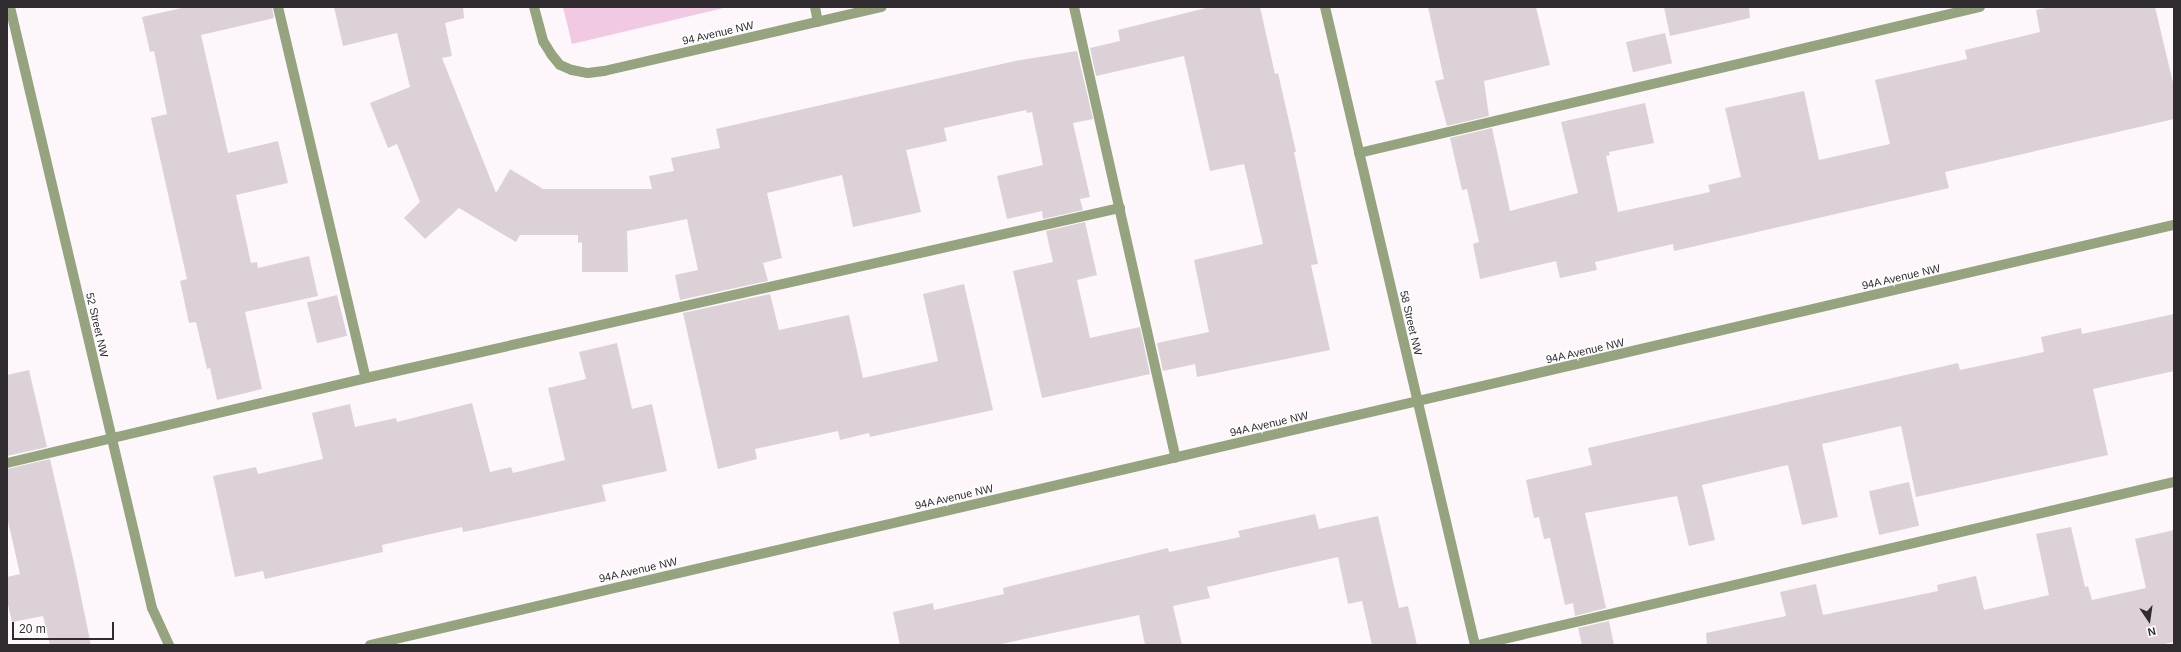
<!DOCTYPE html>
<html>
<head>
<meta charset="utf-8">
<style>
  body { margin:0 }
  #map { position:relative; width:2181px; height:652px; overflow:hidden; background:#fdf6fa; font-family:Helvetica,sans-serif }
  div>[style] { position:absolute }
  .green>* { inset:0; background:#f2c9e3 }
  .building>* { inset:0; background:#ddd1d8; transform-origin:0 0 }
  .service>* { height:10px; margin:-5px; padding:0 5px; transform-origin:5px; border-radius:5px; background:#95a47f }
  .minor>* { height:10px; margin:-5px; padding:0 5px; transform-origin:5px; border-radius:5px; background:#95a47f }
  .tertiary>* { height:10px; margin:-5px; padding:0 5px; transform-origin:5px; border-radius:5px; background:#95a47f }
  span { translate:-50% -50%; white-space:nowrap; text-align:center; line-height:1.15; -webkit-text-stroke:3px #fff; paint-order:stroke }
  .street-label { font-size:11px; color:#302b2e }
  .frame { position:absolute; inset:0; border:8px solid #302b2e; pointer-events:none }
  .north { position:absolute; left:2129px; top:600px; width:40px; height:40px; -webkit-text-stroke:3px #fff; paint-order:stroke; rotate:167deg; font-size:11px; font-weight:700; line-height:16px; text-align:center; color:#302b2e }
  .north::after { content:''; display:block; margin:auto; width:14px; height:18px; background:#302b2e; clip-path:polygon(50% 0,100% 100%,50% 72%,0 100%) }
  .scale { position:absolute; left:12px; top:622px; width:102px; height:18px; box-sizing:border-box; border:2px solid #302b2e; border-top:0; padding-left:5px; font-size:12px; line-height:14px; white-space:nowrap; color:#302b2e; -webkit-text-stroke:3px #fff; paint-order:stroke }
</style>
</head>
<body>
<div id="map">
  <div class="green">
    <i style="clip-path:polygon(563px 7px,728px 7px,572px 44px)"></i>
  </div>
  <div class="building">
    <i style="clip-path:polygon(186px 7px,272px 7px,274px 18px,201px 35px,228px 153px,278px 141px,288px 183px,236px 195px,251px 263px,257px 262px,258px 268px,309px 256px,318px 296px,245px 312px,262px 389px,217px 400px,210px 368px,207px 369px,196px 322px,189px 323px,180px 281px,187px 279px,151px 118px,167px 114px,154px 51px,150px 52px,142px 17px)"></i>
    <i style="clip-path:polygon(334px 7px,463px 7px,464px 18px,445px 23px,452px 56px,442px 58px,496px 193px,510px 169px,543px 189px,652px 189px,649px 176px,674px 171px,671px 158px,720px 148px,716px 129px,1015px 61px,1077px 51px,1093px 119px,1073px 123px,1090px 197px,1080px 199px,1083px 210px,1043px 219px,1042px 211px,1007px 219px,997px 176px,1043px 165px,1032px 112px,1027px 113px,1026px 110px,944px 128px,947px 141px,906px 150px,921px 212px,853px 227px,842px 175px,767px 193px,782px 258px,763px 263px,768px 281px,680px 300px,675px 275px,698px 270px,687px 219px,627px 231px,628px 272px,582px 272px,582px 242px,578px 243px,578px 235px,520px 235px,516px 242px,459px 208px,425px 239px,404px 218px,420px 202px,397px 144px,388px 148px,370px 103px,410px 87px,397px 33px,343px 46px)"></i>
    <i style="clip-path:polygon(1210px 7px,1260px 7px,1275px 74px,1278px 73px,1296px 152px,1294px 152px,1318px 264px,1311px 265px,1330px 350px,1197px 377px,1195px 364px,1163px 371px,1157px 343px,1209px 332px,1194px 260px,1263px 244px,1244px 164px,1210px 171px,1184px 56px,1096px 76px,1090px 48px,1120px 41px,1118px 30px)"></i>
    <i style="clip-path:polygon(1428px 7px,1536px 7px,1550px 65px,1484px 81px,1489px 116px,1447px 126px,1435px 81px,1444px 79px)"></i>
    <i style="clip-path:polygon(1664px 7px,1749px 7px,1750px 18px,1670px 36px)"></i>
    <i style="clip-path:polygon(2051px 7px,2155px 7px,2174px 87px,2174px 119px,1945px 172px,1949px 188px,1674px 251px,1673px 244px,1595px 262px,1597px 270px,1560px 278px,1556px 261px,1480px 279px,1473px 244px,1479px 242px,1467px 189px,1462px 190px,1450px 138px,1492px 128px,1510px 211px,1578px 193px,1561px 122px,1645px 103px,1654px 143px,1609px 152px,1610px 155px,1606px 156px,1618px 212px,1710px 192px,1708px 185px,1741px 177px,1725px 108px,1804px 91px,1819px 160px,1890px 144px,1875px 80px,1967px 59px,1965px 50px,2040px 32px,2036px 10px)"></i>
    <i style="left:1665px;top:33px;width:31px;height:40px;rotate:77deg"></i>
    <i style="clip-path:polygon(1085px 222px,1097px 275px,1077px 280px,1090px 338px,1140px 327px,1150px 374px,1042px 398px,1013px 271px,1053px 262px,1046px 231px)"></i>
    <i style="clip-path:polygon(964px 284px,993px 410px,870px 437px,869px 433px,840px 440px,838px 431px,755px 449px,757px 459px,718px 469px,683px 313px,770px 294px,779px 330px,849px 315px,863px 378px,938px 361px,923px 294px)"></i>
    <i style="left:337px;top:295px;width:42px;height:31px;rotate:76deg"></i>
    <i style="clip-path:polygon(2174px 314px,2174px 371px,2093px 389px,2108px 455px,1916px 497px,1901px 426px,1822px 444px,1838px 517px,1802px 525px,1788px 465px,1702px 485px,1715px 540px,1689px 546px,1677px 496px,1585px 513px,1606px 608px,1575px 616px,1573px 603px,1565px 605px,1550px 538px,1544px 539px,1539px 517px,1534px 518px,1526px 480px,1592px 465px,1588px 448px,1958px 363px,1960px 370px,2044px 352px,2041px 337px,2081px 328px,2082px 334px)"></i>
    <i style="clip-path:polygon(617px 343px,632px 409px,652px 404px,667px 471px,602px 485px,606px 501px,483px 528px,463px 532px,462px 527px,382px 545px,383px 552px,265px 579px,263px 571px,235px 577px,213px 476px,256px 467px,258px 474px,323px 459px,312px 413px,350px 404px,355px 427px,396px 418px,397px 422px,472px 403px,490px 472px,511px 467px,513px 473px,565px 460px,548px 388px,586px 379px,579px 352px)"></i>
    <i style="clip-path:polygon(29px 370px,47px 447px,7px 456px,7px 375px)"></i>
    <i style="clip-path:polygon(50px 459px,74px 563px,91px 645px,50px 645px,43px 616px,12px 622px,7px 600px,7px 577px,20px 574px,7px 517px,7px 469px)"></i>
    <i style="left:1909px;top:482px;width:45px;height:41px;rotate:77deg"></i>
    <i style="clip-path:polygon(1315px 514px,1319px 529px,1378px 516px,1399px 608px,1408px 606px,1417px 645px,1372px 645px,1362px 601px,1348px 604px,1338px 557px,1207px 587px,1210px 598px,1173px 606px,1182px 645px,1145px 645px,1139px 615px,996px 645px,900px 645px,893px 612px,933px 603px,934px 610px,1004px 594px,1003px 588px,1168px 548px,1169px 552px,1240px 537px,1238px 531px)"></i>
    <i style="clip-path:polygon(2071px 527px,2085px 587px,2088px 586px,2092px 600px,2146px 588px,2135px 539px,2174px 530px,2174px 642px,2159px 645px,1707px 645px,1706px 633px,1786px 616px,1780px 592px,1816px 584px,1823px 615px,1938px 591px,1937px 585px,1976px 576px,1984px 610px,2049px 595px,2036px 534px)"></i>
    <i style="clip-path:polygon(1609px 621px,1614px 645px,1582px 645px,1578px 628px)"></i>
  </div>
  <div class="service">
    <i style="left:278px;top:7px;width:381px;rotate:76.7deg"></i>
    <i style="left:1074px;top:7px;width:462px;rotate:77.3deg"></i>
    <i style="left:1359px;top:153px;width:638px;rotate:-13.23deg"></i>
    <i style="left:7px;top:463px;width:369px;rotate:-13.3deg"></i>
    <i style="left:366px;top:378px;width:773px;rotate:-12.71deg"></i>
    <i style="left:1478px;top:645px;width:715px;rotate:-13.18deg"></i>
  </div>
  <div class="minor">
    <i style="left:10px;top:7px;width:618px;rotate:76.71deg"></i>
    <i style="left:152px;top:608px;width:41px;rotate:65.3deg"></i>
    <i style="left:534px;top:7px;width:35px;rotate:75deg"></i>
    <i style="left:543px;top:41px;width:15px;rotate:58deg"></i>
    <i style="left:551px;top:54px;width:14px;rotate:51deg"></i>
    <i style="left:560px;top:65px;width:13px;rotate:23deg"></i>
    <i style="left:572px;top:70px;width:16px;rotate:11deg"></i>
    <i style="left:588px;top:73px;width:16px;rotate:-7deg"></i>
    <i style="left:604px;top:71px;width:285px;rotate:-13deg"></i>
    <i style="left:815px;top:7px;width:15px;rotate:79deg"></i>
    <i style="left:370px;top:645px;width:1852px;rotate:-13.11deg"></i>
  </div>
  <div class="tertiary">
    <i style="left:1325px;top:7px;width:655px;rotate:76.77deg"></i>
  </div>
  <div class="street-label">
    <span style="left:718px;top:33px;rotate:-13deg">94 Avenue NW</span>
    <span style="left:1901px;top:277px;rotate:-13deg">94A Avenue NW</span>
    <span style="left:1411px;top:323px;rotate:77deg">58 Street NW</span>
    <span style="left:97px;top:325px;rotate:77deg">52 Street NW</span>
    <span style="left:1585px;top:351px;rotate:-13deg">94A Avenue NW</span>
    <span style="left:1269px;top:424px;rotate:-13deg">94A Avenue NW</span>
    <span style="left:954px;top:497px;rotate:-13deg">94A Avenue NW</span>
    <span style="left:638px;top:570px;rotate:-13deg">94A Avenue NW</span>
  </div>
  <div class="frame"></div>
  <div class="north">N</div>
  <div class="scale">20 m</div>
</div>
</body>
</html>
